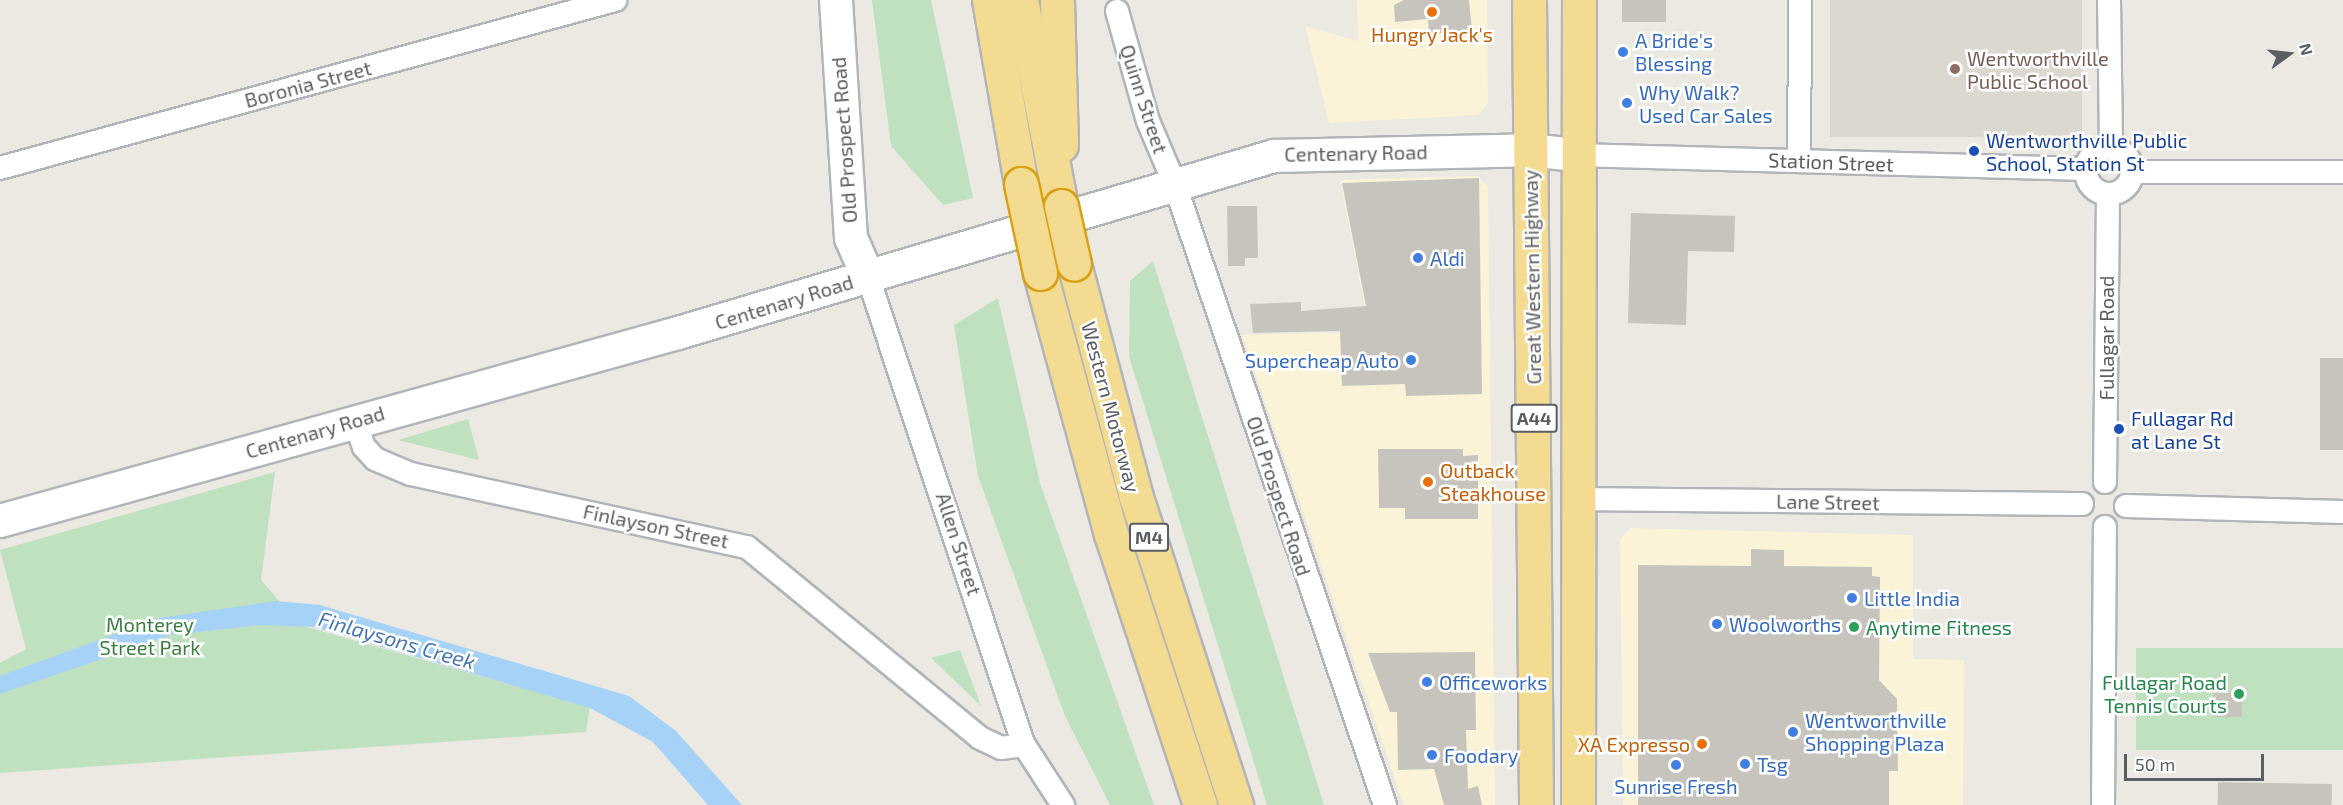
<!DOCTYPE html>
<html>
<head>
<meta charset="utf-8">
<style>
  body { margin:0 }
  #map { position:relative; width:2343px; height:805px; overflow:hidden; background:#ebe9e1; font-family:"Exo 2",sans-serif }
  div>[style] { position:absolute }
  .commercial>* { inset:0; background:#faf3d7 }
  .education>* { inset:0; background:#dbd8d0; transform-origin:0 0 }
  .green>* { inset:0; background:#bfe1c0; transform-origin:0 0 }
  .water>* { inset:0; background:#a6d2f7 }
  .building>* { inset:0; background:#c7c4be; transform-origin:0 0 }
  .roads { filter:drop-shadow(2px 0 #b2b4b8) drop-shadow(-2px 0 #b2b4b8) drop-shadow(0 2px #b2b4b8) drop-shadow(0 -2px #b2b4b8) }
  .street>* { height:22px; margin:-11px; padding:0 11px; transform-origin:11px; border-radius:11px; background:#fff }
  .street>.ring { margin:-11px; padding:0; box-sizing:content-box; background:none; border:22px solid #fff; border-radius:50% }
  .secondary>* { height:32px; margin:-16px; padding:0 16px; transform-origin:16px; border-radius:16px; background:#fff }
  .highway>* { height:33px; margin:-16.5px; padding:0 16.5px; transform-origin:16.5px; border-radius:16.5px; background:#f3dc91 }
  .bridges { filter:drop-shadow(2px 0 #daa013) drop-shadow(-2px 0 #daa013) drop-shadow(0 2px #daa013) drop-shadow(0 -2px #daa013) }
  .highway-bridge>* { height:33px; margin:-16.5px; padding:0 16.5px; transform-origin:16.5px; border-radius:16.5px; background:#f3dc91 }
  .dots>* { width:16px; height:16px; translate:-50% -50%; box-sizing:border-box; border:3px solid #fff; border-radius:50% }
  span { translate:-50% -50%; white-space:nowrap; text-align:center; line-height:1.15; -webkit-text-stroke:5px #fff; paint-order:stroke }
  .shield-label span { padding:2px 4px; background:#fff; border:2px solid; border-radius:4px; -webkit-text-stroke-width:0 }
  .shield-label { font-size:18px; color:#5a5d61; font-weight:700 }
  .food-label { font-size:20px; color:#c56008 }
  .left { translate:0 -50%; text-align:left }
  .right { translate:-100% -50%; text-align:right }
  .shop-label { font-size:20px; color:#366cbe }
  .education-label { font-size:20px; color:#785e54 }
  .street-label { font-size:20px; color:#5a5d61 }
  .transit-label { font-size:20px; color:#164399 }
  .park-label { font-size:20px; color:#3b7f40 }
  .leisure-label { font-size:20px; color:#27864d }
  .water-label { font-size:21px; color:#4878b0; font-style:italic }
  .north { position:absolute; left:2259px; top:24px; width:60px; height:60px; -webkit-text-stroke:4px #fff; paint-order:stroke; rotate:75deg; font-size:16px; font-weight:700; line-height:24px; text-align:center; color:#5a5d61 }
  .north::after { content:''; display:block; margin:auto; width:21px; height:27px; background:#5a5d61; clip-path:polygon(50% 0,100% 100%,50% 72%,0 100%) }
  .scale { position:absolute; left:2124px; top:754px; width:140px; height:27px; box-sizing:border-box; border:3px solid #5a5d61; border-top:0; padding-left:8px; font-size:18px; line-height:21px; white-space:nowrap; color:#5a5d61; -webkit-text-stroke:4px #fff; paint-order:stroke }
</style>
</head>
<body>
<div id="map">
  <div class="commercial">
    <i style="clip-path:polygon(1357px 0,1487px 0,1488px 104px,1478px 115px,1329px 123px,1305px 26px,1358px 41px)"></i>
    <i style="clip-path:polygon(1478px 176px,1488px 187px,1495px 805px,1404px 805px,1242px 335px,1370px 332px,1340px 180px)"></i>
    <i style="clip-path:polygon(1631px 528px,1913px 535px,1913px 659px,1964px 660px,1963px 805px,1623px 805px,1620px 539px)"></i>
  </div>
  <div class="education">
    <i style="left:1830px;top:0;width:252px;height:137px"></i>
  </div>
  <div class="green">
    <i style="clip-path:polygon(872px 0,931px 0,973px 198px,943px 205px,891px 146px)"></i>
    <i style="clip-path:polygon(1153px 261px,1324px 805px,1267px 805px,1129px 356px,1130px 281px)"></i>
    <i style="clip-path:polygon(998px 298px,1040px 483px,1154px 805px,1110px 805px,1065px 716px,978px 476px,954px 325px)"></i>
    <i style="clip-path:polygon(468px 419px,479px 460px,398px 440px)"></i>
    <i style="clip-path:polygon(275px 472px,261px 580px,300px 625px,590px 707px,586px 732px,0 773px,0 663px,26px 649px,0 550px)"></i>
    <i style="left:2136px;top:648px;width:207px;height:102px"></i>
    <i style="clip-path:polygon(960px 650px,981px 706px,931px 658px)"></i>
  </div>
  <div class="water">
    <i style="clip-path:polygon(276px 601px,320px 605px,629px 696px,676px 731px,742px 805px,708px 805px,653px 742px,590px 708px,314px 627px,261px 625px,171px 635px,0 694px,0 676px,159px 618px)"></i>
  </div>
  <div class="building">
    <i style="clip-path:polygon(1404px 0,1469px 0,1472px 31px,1429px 34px,1428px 19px,1395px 22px,1394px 5px)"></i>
    <i style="left:1622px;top:0;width:44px;height:22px"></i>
    <i style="clip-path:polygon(1479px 178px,1482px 394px,1406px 396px,1405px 384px,1342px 386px,1340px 331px,1253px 333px,1250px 304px,1301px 302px,1301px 311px,1366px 306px,1342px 183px)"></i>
    <i style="clip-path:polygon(1227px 206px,1257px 206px,1258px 258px,1245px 258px,1245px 266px,1228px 266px)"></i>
    <i style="clip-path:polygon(1631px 213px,1735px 216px,1734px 252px,1688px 251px,1686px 325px,1628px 323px)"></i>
    <i style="left:2320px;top:358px;width:23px;height:92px"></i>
    <i style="clip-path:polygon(1378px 449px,1463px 449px,1463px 456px,1478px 455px,1478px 519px,1405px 519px,1405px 508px,1379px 508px)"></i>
    <i style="clip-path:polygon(1751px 549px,1784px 550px,1784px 566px,1872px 567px,1872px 576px,1880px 577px,1879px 680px,1897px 699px,1898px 771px,1889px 771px,1889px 805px,1638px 805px,1638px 565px,1751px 566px)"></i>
    <i style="clip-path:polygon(1475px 652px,1476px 730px,1466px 730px,1468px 789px,1478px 786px,1482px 805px,1444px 805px,1434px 769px,1398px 770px,1397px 712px,1390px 712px,1368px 653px)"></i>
    <i style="left:2242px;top:693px;width:24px;height:29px;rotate:90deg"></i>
    <i style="left:2218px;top:782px;width:114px;height:23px;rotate:1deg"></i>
  </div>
  <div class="roads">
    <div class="street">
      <i style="left:2109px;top:0;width:147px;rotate:89.2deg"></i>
      <i style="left:1117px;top:11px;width:114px;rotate:74.3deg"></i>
      <i style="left:1148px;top:121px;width:69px;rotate:67.1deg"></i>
      <i style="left:1175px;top:185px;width:655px;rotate:71.29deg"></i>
      <i class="ring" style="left:2086px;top:148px;width:24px;height:24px"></i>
      <i style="left:1576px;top:155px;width:510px;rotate:1.57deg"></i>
      <i style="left:1799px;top:161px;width:161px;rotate:-89.6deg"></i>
      <i style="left:0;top:168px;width:638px;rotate:-15.28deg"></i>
      <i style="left:2133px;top:172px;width:210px"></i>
      <i style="left:868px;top:277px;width:493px;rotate:71.6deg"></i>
      <i style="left:1024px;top:745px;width:72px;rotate:57deg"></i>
      <i style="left:355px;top:420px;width:28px;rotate:72deg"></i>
      <i style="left:364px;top:447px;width:16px;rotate:47deg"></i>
      <i style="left:375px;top:459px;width:39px;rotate:23deg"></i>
      <i style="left:411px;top:474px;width:344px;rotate:12.3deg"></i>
      <i style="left:747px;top:547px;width:301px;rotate:39.3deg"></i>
      <i style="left:980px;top:738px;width:23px;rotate:25deg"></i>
      <i style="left:1001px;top:748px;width:23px;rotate:-7deg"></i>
      <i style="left:2105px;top:482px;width:288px;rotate:-89.4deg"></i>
      <i style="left:1575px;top:499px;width:507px;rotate:0.57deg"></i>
      <i style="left:2126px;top:506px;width:217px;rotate:1.6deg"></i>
      <i style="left:2103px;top:805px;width:278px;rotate:-89.6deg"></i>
    </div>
    <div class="secondary">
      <i style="left:836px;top:0;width:238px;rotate:86.4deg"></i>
      <i style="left:851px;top:238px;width:43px;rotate:66.4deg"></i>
      <i style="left:0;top:521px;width:704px;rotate:-15.5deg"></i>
      <i style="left:678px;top:333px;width:622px;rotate:-16.54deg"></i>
      <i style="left:1274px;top:156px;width:255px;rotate:-1.3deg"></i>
      <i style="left:1529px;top:150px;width:47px;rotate:6.1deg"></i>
    </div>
    <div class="highway">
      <i style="left:989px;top:0;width:187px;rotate:80.1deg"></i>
      <i style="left:1021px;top:0;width:210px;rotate:79deg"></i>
      <i style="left:1057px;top:0;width:145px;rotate:88.4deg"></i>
      <i style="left:1529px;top:0;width:805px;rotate:89.5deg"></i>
      <i style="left:1074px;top:264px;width:241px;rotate:75.1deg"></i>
      <i style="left:1136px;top:497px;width:324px;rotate:72deg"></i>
      <i style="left:1040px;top:273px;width:270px;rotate:74.8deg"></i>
      <i style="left:1111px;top:534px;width:285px;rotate:71.8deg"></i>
      <i style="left:1578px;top:805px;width:805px;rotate:-89.93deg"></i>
    </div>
  </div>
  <div class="bridges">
    <div class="highway-bridge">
      <i style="left:1021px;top:184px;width:91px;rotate:77.9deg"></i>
      <i style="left:1061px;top:206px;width:59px;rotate:77.4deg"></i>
    </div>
  </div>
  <div class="dots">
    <i style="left:1432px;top:12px;background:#e8710a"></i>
    <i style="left:1623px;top:52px;background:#3f7fe0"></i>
    <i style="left:1955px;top:69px;background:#8d6e63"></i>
    <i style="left:1627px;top:103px;background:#3f7fe0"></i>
    <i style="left:1974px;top:151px;background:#1a4fb4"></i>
    <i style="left:1418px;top:258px;background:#3f7fe0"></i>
    <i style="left:1411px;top:360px;background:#3f7fe0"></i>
    <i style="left:2119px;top:429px;background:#1a4fb4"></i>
    <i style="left:1428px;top:482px;background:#e8710a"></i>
    <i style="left:1852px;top:598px;background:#3f7fe0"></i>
    <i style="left:1717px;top:624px;background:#3f7fe0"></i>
    <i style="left:1854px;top:627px;background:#2e9e5b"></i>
    <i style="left:1427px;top:682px;background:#3f7fe0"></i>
    <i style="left:2239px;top:694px;background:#2e9e5b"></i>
    <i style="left:1793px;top:732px;background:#3f7fe0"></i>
    <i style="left:1702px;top:744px;background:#e8710a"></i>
    <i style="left:1432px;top:755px;background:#3f7fe0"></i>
    <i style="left:1745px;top:764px;background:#3f7fe0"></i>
    <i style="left:1676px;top:765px;background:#3f7fe0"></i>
  </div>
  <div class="shield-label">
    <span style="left:1534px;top:418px">A44</span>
    <span style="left:1149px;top:537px">M4</span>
  </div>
  <div class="food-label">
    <span style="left:1432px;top:34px">Hungry Jack's</span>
    <span class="left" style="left:1440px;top:482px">Outback<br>Steakhouse</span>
    <span class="right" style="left:1690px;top:744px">XA Expresso</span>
  </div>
  <div class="shop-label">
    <span class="left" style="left:1635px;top:52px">A Bride's<br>Blessing</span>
    <span class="left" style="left:1639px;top:104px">Why Walk?<br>Used Car Sales</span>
    <span class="left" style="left:1430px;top:258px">Aldi</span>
    <span class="right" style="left:1399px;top:360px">Supercheap Auto</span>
    <span class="left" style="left:1864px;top:598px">Little India</span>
    <span class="left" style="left:1729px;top:624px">Woolworths</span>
    <span class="left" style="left:1439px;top:682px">Officeworks</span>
    <span class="left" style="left:1805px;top:732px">Wentworthville<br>Shopping Plaza</span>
    <span class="left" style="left:1444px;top:755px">Foodary</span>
    <span class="left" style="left:1757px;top:764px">Tsg</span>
    <span style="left:1676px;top:786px">Sunrise Fresh</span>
  </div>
  <div class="education-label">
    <span class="left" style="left:1967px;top:70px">Wentworthville<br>Public School</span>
  </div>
  <div class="street-label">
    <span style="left:308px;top:84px;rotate:-15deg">Boronia Street</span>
    <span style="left:1144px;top:99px;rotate:72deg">Quinn Street</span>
    <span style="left:844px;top:140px;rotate:-94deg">Old Prospect Road</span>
    <span style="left:1356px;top:153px;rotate:-1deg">Centenary Road</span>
    <span style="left:1831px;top:162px;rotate:2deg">Station Street</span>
    <span style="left:1532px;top:277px;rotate:-91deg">Great Western Highway</span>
    <span style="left:784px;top:302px;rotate:-17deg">Centenary Road</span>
    <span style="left:2106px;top:338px;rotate:-90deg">Fullagar Road</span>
    <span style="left:1111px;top:407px;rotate:75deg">Western Motorway</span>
    <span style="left:315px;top:432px;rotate:-16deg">Centenary Road</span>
    <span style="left:1279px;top:496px;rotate:72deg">Old Prospect Road</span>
    <span style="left:1828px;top:502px;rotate:1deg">Lane Street</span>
    <span style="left:656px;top:526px;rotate:12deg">Finlayson Street</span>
    <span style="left:959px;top:544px;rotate:72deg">Allen Street</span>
  </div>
  <div class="transit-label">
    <span class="left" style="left:1986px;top:152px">Wentworthville Public<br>School, Station St</span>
    <span class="left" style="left:2131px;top:430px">Fullagar Rd<br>at Lane St</span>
  </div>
  <div class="park-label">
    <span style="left:150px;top:636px">Monterey<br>Street Park</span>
  </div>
  <div class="leisure-label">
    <span class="left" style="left:1866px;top:627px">Anytime Fitness</span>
    <span class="right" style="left:2227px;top:694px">Fullagar Road<br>Tennis Courts</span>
  </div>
  <div class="water-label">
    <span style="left:397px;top:640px;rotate:16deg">Finlaysons Creek</span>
  </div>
  <div class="north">N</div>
  <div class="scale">50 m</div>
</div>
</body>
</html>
